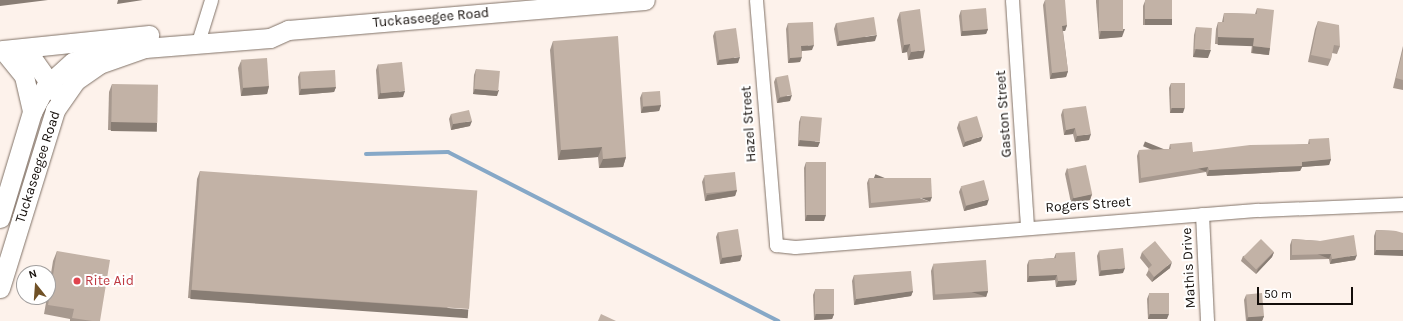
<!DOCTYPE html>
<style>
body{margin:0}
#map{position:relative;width:1403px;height:321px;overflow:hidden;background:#fdf2eb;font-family:Karla,sans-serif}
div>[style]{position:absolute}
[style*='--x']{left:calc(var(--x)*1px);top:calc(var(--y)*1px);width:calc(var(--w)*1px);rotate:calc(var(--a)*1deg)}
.stream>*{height:4px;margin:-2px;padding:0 2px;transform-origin:2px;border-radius:2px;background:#86a8c7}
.roads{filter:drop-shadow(0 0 1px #817267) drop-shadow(0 0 1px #817267)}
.minor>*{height:13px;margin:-6.5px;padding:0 6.5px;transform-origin:6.5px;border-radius:6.5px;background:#fff}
.secondary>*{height:19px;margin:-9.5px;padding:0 9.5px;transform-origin:9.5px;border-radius:9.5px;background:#fff}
.wall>*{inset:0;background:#a7998f}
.shaded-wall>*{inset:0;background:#887d74;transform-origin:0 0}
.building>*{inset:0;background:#c2b2a6;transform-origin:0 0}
.dots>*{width:11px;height:11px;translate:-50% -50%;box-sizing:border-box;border:2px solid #fff;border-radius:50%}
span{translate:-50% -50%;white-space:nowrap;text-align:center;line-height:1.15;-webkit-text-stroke:4px #fff;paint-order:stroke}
.street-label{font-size:14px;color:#130d09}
.health-label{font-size:14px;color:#be3a42}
.left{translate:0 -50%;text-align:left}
.north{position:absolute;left:16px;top:265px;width:40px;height:40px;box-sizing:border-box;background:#fff;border:1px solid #a19e9d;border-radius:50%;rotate:343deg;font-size:11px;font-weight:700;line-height:16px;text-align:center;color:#130d09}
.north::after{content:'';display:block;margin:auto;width:14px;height:18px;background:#705126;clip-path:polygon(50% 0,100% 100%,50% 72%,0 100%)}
.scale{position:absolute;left:1257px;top:287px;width:96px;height:18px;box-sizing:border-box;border:2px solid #130d09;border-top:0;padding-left:5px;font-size:12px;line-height:14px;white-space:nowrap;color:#130d09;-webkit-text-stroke:3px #fff;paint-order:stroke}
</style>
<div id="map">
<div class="stream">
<i style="--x:366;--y:154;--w:82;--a:-1.4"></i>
<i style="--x:448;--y:152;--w:371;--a:27.1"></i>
</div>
<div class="roads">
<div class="minor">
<i style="--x:756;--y:0;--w:246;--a:85.3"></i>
<i style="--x:776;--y:245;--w:19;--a:6"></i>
<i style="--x:795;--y:247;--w:465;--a:-4.6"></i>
<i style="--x:1259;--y:210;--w:144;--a:-2.4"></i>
<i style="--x:1012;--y:0;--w:226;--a:86.2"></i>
<i style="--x:198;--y:42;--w:44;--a:-72.8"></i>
<i style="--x:1202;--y:214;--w:107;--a:87.3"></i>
</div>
<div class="secondary">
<i style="--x:3;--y:50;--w:147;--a:-5.9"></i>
<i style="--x:3;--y:50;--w:33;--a:51"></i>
<i style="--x:24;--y:76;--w:37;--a:77"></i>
<i style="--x:18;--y:50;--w:16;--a:30"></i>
<i style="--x:32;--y:58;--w:42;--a:54.8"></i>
<i style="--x:0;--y:218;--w:111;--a:-73.2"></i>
<i style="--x:32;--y:112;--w:30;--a:-62"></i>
<i style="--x:46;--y:86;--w:36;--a:-42"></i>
<i style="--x:73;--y:62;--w:41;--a:-22.8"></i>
<i style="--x:0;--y:288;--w:186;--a:-72.8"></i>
<i style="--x:55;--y:110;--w:35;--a:-55"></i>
<i style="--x:75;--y:81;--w:29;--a:-35"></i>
<i style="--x:99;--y:64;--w:49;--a:-19.2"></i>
<i style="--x:145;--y:48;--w:125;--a:-4.6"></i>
<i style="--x:270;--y:38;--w:20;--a:-24"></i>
<i style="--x:288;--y:30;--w:358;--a:-4.8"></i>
</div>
</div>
<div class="wall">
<i style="clip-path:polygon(1045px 0,1067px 25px,1065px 31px,1063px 31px,1068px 71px,1066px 77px,1050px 79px,1043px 5px)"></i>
<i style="clip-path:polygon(1096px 0,1123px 0,1122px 37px,1099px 39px,1096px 2px)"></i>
<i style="clip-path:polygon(1145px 1px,1172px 19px,1170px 25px,1143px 25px,1143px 6px)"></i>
<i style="clip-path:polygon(1257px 8px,1270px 48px,1268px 55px,1251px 53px,1252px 45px,1215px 44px,1216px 29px,1218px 22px,1222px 22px,1224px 13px,1255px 14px)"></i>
<i style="clip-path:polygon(961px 10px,988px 29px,986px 34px,961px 36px,959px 16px)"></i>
<i style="clip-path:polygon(900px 12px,923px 58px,908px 60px,907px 52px,902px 53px,897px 20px)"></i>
<i style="clip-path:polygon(1318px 21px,1340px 46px,1337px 54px,1332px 53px,1331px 59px,1328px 66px,1308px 62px,1315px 29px)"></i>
<i style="clip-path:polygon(788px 23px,812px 50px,802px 51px,800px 62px,788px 63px,786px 29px)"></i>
<i style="clip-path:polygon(836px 23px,875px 41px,837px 46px,834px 29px)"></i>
<i style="clip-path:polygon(1196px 27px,1208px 58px,1193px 57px,1194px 35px)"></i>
<i style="clip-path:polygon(715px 31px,738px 63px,717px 65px,713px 36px)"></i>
<i style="clip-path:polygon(553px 41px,626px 157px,623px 167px,599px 168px,598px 157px,558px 160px,550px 50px)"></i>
<i style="clip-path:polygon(1403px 46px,1403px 90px,1393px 88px)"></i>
<i style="clip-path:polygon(241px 61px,269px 86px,267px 94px,241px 96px,238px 68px)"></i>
<i style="clip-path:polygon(378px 64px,403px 97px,378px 99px,376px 70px)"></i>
<i style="clip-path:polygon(476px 69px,497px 96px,473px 94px,474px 75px)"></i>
<i style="clip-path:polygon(300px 72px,336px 87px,334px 92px,299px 95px,298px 77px)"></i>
<i style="clip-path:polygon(776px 77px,790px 101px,777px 103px,774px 82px)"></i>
<i style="clip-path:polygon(1171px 83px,1183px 113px,1170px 113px,1169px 88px)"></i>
<i style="clip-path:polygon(112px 84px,157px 123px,154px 131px,108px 130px,109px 92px)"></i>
<i style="clip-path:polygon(642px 93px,661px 105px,659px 111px,641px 113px,640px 98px)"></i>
<i style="clip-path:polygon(1063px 109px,1089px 140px,1075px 142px,1073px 134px,1064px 135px,1061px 115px)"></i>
<i style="clip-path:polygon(451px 114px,470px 126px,451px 130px,449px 119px)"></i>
<i style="clip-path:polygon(801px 116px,818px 147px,798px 146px,799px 122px)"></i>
<i style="clip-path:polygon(959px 122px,981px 141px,963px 147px,957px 128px)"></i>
<i style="clip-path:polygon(1309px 139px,1331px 159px,1329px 165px,1302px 167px,1300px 171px,1207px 176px,1206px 172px,1139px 183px,1137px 156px,1139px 150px,1169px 149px,1170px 144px,1193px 152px,1308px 144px)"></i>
<i style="clip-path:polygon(806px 162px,824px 221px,805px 221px,804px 168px)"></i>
<i style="clip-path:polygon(1067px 168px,1092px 194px,1090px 200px,1071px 203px,1065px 174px)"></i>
<i style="clip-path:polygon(200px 171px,465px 317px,188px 298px,197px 179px)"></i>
<i style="clip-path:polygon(704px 177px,737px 190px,735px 196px,705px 201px,702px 182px)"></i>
<i style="clip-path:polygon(869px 178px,930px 202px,869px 208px,867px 183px)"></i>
<i style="clip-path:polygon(961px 187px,987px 205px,964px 211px,959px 192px)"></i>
<i style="clip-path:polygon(1376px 230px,1396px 231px,1374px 255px,1374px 236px)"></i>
<i style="clip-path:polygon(718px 232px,742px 255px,740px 261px,720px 264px,716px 237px)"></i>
<i style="clip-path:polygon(1292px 239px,1320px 241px,1355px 260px,1330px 264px,1329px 259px,1290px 260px,1290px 245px)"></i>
<i style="clip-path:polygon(57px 251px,100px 321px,70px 321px,70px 319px,44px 314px,47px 297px,48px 297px,48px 292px,53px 261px)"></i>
<i style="clip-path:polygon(1099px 251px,1123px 273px,1099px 276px,1097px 256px)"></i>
<i style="clip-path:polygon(1142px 252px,1170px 268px,1152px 282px,1146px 275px,1149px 269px,1140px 258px)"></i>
<i style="clip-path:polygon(1274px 252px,1272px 257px,1256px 274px,1241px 261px,1243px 256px)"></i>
<i style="clip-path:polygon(1056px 253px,1075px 285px,1056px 287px,1055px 280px,1027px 282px,1027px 265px,1029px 260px,1054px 258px)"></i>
<i style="clip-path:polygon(933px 265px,988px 291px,986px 297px,933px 300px,931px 271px)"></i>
<i style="clip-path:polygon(854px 275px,913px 291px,911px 296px,854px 305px,852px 281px)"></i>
<i style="clip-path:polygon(815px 290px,834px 314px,832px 319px,814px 320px,813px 295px)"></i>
<i style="clip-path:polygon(1149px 294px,1167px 319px,1148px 319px,1147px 299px)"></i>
<i style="clip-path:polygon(1246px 295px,1264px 316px,1262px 321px,1246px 321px,1244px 300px)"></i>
</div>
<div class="shaded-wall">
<i style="clip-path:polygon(0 0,48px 0,0 6px)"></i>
<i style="clip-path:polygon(118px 0,143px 0,117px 4px)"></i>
<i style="left:1145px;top:19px;width:27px;height:6px"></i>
<i style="clip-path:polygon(1067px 25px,1065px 31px,1060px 31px,1062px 26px)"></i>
<i style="clip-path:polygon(988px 29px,986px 34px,961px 36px,962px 31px)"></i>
<i style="clip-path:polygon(1125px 29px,1122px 37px,1099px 39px,1101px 31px)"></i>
<i style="clip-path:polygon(877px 35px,875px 41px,837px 46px,839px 41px)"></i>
<i style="left:1218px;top:37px;width:36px;height:8px;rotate:2deg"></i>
<i style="clip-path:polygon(910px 44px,907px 52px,902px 53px,904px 45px)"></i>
<i style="clip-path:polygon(814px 45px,812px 50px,799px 51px,801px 46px)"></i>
<i style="left:1253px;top:46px;width:17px;height:7px;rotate:7deg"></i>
<i style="clip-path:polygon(1196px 49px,1211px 50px,1208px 58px,1193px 57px)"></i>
<i style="clip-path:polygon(925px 50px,923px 58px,908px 60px,911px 52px)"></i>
<i style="clip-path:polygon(740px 57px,738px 63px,717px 65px,719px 60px)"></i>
<i style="clip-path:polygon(802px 57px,800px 62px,788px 63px,790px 58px)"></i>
<i style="clip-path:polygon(1068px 71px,1066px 77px,1050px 79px,1052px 73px)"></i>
<i style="clip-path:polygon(269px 86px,267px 94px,241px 96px,243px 88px)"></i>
<i style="clip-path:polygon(336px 87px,334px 92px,299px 95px,301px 89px)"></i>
<i style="clip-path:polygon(475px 89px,499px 90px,497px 96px,473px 94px)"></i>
<i style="clip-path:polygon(405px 91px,403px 97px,378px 99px,380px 93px)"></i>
<i style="clip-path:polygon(792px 95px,790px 101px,777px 103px,779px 98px)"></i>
<i style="clip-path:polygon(661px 105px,659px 111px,641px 113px,643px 107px)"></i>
<i style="clip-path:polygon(1185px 107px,1183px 113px,1170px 113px,1172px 108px)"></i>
<i style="clip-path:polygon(472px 121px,470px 126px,451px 130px,453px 124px)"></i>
<i style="left:111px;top:122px;width:46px;height:9px;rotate:1deg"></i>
<i style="clip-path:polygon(1075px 128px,1073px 134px,1064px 135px,1066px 130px)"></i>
<i style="clip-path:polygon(1091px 134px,1089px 140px,1075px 142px,1077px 136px)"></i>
<i style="clip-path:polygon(983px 136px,981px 141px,963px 147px,965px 142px)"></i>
<i style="clip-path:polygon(800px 140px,820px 142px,818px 147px,798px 146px)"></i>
<i style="clip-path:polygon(602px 147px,598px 157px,558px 160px,561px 150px)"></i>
<i style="clip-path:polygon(626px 157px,623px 167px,599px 168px,603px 159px)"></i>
<i style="clip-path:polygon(1331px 159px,1329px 165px,1302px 167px,1300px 171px,1207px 176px,1209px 170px)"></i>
<i style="left:1208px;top:167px;width:5px;height:68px;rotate:112deg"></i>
<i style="clip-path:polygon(737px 190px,735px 196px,705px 201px,707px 195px)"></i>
<i style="clip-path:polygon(1092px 194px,1090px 200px,1071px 203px,1073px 198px)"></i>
<i style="left:932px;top:197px;width:5px;height:61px;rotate:112deg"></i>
<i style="clip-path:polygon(989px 199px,987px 205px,964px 211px,966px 206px)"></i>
<i style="clip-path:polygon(807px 215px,826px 215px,824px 221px,805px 221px)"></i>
<i style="clip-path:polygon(1376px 250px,1403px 250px,1403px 256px,1374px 255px)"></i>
<i style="clip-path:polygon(1274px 252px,1272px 257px,1256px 274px,1258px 269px)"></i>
<i style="left:1331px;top:254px;width:5px;height:39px;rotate:112deg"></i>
<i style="clip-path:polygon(742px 255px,740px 261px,720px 264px,722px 258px)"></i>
<i style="clip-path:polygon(1357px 255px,1355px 260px,1330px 264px,1332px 259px)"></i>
<i style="clip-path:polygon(1172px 262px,1170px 268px,1152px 282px,1154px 277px)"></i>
<i style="clip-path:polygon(1125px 268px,1123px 273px,1099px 276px,1101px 270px)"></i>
<i style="clip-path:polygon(1057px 275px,1055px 280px,1027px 282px,1029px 276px)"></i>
<i style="clip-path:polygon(1077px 280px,1075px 285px,1056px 287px,1058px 281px)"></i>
<i style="left:191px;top:290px;width:278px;height:9px;rotate:4deg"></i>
<i style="clip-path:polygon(913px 291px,911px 296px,854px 305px,856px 299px)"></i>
<i style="left:988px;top:291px;width:6px;height:53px;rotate:108deg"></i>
<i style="clip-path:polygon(816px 314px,834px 314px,832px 319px,814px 320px)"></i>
<i style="clip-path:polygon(1150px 314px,1169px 314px,1167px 319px,1148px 319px)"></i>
<i style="clip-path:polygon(1264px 316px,1262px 321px,1247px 321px,1248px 317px)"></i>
</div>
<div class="building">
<i style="clip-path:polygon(1045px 0,1065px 0,1067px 25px,1062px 26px,1068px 71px,1052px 73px)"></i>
<i style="left:1099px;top:0;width:24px;height:31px"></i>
<i style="left:1172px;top:0;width:19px;height:27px;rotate:90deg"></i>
<i style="left:986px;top:8px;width:21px;height:25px;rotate:85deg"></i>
<i style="clip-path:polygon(1257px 8px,1274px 10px,1270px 48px,1253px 46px,1254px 38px,1218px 37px,1218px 22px,1224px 22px,1224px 13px,1257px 14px)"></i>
<i style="clip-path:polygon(920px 9px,925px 50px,911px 52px,910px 44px,904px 45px,900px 12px)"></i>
<i style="left:874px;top:17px;width:18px;height:38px;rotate:81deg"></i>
<i style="clip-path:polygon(1318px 21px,1339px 25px,1340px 46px,1334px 45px,1331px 59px,1311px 55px)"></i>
<i style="clip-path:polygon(813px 22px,814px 45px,801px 46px,802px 57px,790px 58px,788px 23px)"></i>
<i style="left:1196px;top:27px;width:16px;height:22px;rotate:4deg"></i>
<i style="left:736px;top:28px;width:29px;height:21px;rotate:82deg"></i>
<i style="clip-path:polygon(618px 36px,626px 157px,603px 159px,602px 147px,561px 150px,553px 41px)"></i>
<i style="clip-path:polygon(1403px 50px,1403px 80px,1396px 78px)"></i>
<i style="left:267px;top:58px;width:28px;height:26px;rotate:86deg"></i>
<i style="left:402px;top:62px;width:29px;height:24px;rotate:84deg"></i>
<i style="left:476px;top:69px;width:24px;height:20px;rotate:5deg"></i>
<i style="left:335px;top:70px;width:17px;height:35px;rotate:87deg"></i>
<i style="left:788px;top:75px;width:20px;height:12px;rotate:79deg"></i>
<i style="left:1171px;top:83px;width:14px;height:25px"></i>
<i style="left:112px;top:84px;width:46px;height:38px;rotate:1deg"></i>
<i style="left:660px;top:91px;width:14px;height:18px;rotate:86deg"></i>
<i style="clip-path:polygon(1086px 106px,1091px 134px,1077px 136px,1075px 128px,1066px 130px,1063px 109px)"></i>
<i style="clip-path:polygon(469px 110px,472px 121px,453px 124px,451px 114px)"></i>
<i style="left:801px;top:116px;width:21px;height:24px;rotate:5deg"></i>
<i style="left:977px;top:116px;width:21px;height:19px;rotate:73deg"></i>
<i style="clip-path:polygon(1329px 138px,1331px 159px,1302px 162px,1302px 166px,1209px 170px,1208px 167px,1141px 178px,1139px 150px,1171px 149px,1170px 144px,1192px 142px,1193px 152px,1250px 145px,1310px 144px,1309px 139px)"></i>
<i style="left:806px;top:162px;width:20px;height:53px"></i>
<i style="left:1086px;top:165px;width:30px;height:19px;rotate:78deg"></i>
<i style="left:200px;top:171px;width:278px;height:119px;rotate:4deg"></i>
<i style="left:735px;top:172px;width:18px;height:31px;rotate:84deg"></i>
<i style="clip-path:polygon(869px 178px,931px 178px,932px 197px,871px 203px)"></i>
<i style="left:984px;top:180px;width:20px;height:24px;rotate:75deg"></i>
<i style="left:738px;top:229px;width:26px;height:20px;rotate:81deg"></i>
<i style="clip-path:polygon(1376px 230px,1396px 231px,1403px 233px,1403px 250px,1376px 250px)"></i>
<i style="clip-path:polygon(1354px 235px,1357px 255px,1332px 259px,1331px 254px,1292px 255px,1292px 239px,1320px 241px)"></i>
<i style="left:1261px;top:239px;width:18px;height:25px;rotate:45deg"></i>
<i style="clip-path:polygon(1155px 241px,1172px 262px,1154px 277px,1148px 269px,1152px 265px,1142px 252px)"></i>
<i style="left:1123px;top:248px;width:20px;height:24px;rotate:84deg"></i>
<i style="clip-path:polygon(57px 251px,110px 260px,100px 321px,92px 321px,72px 318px,74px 309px,48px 305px)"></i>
<i style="clip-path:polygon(1075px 252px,1077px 280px,1058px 281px,1057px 275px,1029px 276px,1029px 260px,1056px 258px,1056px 253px)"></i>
<i style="left:986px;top:260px;width:31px;height:53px;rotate:86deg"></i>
<i style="clip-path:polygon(911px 271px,913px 291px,856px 299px,854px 275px)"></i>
<i style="left:834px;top:289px;width:25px;height:19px;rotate:90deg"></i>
<i style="left:1169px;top:293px;width:21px;height:20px;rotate:90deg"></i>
<i style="left:1262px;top:293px;width:23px;height:16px;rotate:85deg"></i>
<i style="clip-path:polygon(601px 314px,616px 321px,598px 321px)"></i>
</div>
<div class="dots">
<i style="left:77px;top:281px;background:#e0444e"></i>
</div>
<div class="street-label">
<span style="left:431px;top:18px;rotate:-5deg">Tuckaseegee Road</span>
<span style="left:1004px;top:114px;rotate:-94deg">Gaston Street</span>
<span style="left:749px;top:124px;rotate:-94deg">Hazel Street</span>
<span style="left:38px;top:167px;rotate:-72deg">Tuckaseegee Road</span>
<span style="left:1088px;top:205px;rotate:-4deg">Rogers Street</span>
<span style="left:1189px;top:268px;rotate:-93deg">Mathis Drive</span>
</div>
<div class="health-label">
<span class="left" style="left:85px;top:281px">Rite Aid</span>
</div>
<div class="north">N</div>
<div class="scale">50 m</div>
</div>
